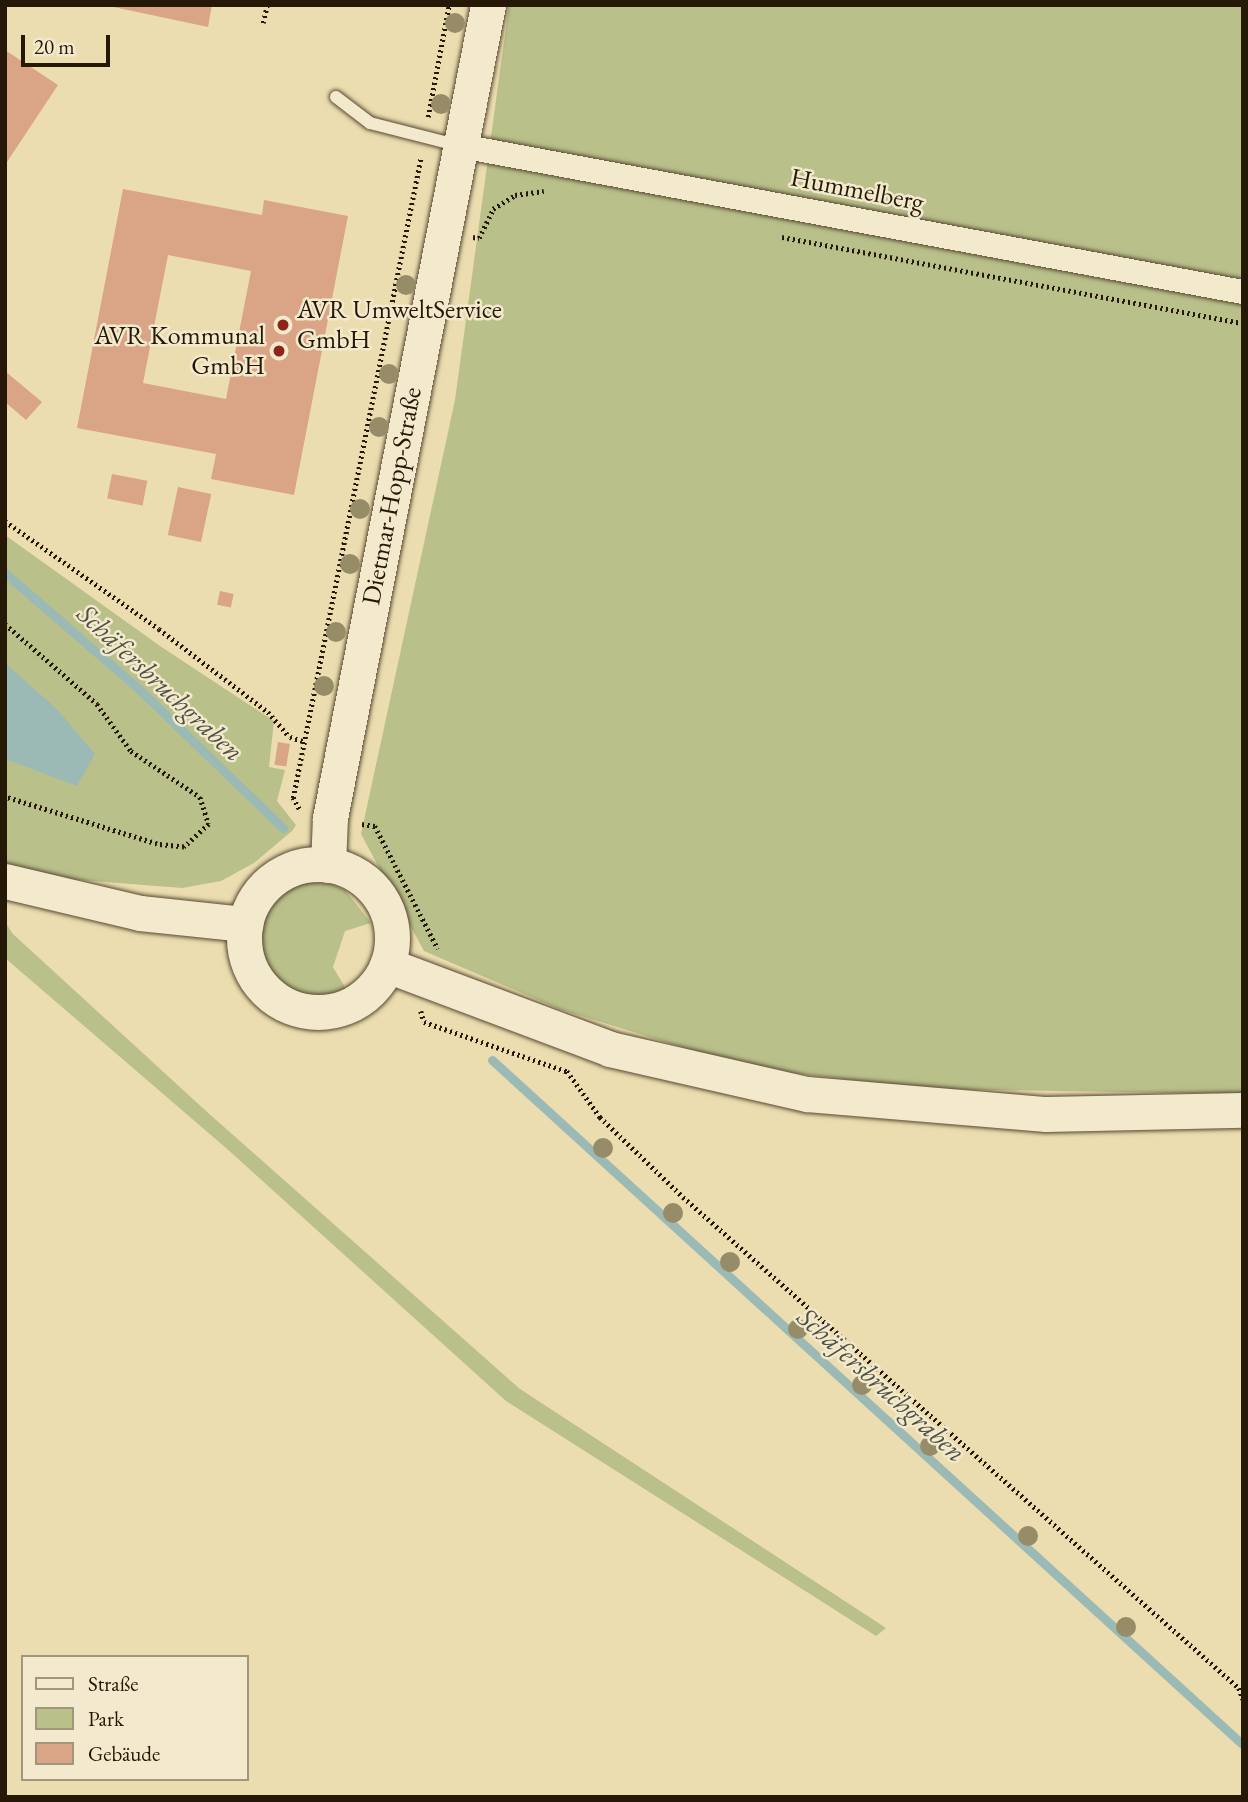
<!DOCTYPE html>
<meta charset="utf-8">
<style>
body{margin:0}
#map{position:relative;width:1248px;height:1802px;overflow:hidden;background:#ecddb0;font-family:"EB Garamond",serif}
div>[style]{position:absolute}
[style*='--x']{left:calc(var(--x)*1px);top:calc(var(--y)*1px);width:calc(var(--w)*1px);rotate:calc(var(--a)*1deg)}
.green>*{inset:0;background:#b9c08a}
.water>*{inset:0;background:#9cbab5}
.stream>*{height:9px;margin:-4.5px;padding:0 4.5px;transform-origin:4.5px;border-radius:4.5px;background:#9cbab5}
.building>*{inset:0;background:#daa586;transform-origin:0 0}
.path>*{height:4.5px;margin-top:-2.25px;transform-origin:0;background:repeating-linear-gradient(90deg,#261807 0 2px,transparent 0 5.5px)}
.roads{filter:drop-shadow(0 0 2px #584931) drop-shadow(0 0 2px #584931)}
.lane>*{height:12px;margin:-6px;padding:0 6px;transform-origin:6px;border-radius:6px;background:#f3e9cc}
.street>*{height:24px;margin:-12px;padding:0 12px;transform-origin:12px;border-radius:12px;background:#f3e9cc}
.secondary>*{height:35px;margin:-17.5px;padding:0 17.5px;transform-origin:17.5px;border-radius:17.5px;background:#f3e9cc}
.secondary>.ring{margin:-17.5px;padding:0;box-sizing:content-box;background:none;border:35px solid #f3e9cc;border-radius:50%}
.trees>*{width:20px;height:20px;margin:-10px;border-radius:50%;background:#978c68}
.dots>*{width:19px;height:19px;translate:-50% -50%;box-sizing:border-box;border:4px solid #f3e9cc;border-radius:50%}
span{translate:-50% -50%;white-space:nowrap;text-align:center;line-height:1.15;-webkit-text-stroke:5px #f3e9cc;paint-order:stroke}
.street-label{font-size:26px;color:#261807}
.poi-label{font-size:26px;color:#261807}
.left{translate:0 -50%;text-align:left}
.right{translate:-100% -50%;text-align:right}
.water-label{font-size:28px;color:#4f5144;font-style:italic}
.frame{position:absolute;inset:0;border:7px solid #261807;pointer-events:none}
.legend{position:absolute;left:21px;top:1655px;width:228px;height:126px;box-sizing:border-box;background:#f3e9cc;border:2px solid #a1957d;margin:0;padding:9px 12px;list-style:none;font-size:21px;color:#261807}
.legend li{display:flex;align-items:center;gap:14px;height:35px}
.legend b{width:35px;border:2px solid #a1957d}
.scale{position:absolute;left:21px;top:35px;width:89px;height:32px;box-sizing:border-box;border:4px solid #261807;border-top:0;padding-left:9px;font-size:21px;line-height:24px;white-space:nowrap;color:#261807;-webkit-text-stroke:5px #f3e9cc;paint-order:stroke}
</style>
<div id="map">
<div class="green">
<i style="clip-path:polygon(509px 5px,1243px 5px,1243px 1094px,931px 1089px,750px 1068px,559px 1009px,424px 951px,361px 834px,455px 400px)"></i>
<i style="clip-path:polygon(5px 535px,160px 646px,274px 721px,269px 767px,285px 770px,277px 801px,296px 825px,292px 831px,254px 863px,221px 881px,182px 888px,54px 878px,5px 864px)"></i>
<i style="clip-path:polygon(304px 882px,332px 884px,345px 890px,371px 923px,345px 931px,333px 967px,346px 989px,332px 995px,304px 996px,278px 984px,258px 947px,261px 918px,268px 906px,278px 895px)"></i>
<i style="clip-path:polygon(5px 922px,13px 934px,206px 1111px,520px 1389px,886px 1628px,876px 1636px,506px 1401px,226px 1148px,5px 958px)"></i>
</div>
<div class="water">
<i style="clip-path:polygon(5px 663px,58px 710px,95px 754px,77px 786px,5px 759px)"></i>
</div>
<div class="stream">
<i style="--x:5;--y:573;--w:179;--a:40.9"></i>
<i style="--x:140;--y:690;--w:199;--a:44"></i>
<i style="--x:492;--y:1060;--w:1014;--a:42.36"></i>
</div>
<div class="building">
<i style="clip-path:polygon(104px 5px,212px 5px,208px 27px)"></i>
<i style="clip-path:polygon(5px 50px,58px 85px,5px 165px)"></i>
<i style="clip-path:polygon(evenodd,123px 189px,262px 215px,264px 200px,348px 216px,294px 495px,211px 479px,216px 454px,77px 428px,123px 189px,168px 255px,251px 271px,226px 399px,143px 383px,168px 255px)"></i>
<i style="clip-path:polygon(5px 371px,42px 402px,26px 420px,5px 402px)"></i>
<i style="left:112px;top:474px;width:36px;height:25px;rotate:11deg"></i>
<i style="left:178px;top:487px;width:34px;height:49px;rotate:12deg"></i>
<i style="left:220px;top:591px;width:14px;height:14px;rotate:12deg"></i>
<i style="left:278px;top:742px;width:12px;height:23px;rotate:9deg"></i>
</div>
<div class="path">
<i style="--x:263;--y:23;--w:18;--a:-77"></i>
<i style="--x:428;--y:117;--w:114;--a:-79.4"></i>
<i style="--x:473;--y:237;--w:6;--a:9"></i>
<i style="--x:479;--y:238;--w:32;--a:-64"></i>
<i style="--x:493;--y:209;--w:26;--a:-32"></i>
<i style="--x:515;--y:195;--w:29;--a:-8"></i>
<i style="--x:782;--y:237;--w:469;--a:10.6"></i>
<i style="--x:5;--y:521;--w:188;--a:35"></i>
<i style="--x:159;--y:629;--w:137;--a:37.3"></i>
<i style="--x:268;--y:712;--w:33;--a:49"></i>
<i style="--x:290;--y:737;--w:16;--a:18"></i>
<i style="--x:5;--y:624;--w:122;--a:41"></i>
<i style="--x:97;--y:704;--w:58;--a:54.1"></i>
<i style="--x:131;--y:751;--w:83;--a:33.7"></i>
<i style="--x:200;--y:797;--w:28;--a:72"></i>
<i style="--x:209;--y:824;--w:34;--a:137"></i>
<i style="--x:184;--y:847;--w:27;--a:-174"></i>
<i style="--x:157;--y:844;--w:159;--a:-162.8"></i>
<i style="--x:299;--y:809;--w:13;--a:-119"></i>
<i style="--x:293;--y:798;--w:654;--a:-78.71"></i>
<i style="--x:362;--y:824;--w:13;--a:9"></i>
<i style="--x:375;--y:826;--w:138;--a:62.9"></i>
<i style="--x:421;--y:1011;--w:11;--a:75"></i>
<i style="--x:424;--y:1022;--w:152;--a:19.1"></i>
<i style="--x:567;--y:1071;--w:57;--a:54.3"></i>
<i style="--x:600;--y:1117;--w:115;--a:43.9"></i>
<i style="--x:683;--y:1197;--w:742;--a:41.45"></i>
<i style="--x:1239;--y:1688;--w:12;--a:70"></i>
</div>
<div class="roads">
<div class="lane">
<i style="--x:336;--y:97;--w:43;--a:37.4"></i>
<i style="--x:370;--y:123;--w:93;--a:14.3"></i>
</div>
<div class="street">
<i style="--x:461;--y:146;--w:796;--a:10.58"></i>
</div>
<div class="secondary">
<i class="ring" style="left:244px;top:864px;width:113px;height:113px"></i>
<i style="--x:328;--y:865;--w:47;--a:-87.6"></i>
<i style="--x:330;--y:818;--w:828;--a:-79"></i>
<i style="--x:5;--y:881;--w:139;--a:13.3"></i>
<i style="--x:140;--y:913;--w:106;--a:6"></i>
<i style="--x:387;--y:965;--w:238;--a:20.6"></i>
<i style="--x:610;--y:1049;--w:202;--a:12.9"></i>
<i style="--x:807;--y:1094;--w:240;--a:4.8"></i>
<i style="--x:1046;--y:1114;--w:197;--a:-1.2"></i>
</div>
</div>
<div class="trees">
<i style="left:455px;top:23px"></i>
<i style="left:441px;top:104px"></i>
<i style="left:406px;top:285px"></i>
<i style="left:389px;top:374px"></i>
<i style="left:379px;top:427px"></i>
<i style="left:360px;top:509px"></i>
<i style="left:350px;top:564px"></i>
<i style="left:336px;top:632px"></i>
<i style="left:324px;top:686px"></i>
<i style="left:603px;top:1148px"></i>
<i style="left:673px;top:1213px"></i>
<i style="left:730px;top:1262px"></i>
<i style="left:798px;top:1329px"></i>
<i style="left:862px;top:1385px"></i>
<i style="left:930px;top:1446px"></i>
<i style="left:1028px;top:1536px"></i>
<i style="left:1126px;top:1627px"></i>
</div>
<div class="dots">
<i style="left:283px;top:325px;background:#8f2418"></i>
<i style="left:279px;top:351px;background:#8f2418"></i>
</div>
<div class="street-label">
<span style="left:857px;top:190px;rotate:11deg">Hummelberg</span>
<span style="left:392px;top:496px;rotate:-79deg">Dietmar-Hopp-Straße</span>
</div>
<div class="poi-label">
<span class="left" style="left:297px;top:325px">AVR UmweltService<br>GmbH</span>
<span class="right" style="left:265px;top:351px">AVR Kommunal<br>GmbH</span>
</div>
<div class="water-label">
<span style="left:161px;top:682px;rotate:43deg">Schäfersbruchgraben</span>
<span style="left:882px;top:1384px;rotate:42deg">Schäfersbruchgraben</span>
</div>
<div class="frame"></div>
<ul class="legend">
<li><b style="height:9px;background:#f3e9cc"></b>Straße</li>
<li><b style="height:19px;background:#b9c08a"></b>Park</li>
<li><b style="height:19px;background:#daa586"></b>Gebäude</li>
</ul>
<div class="scale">20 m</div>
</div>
